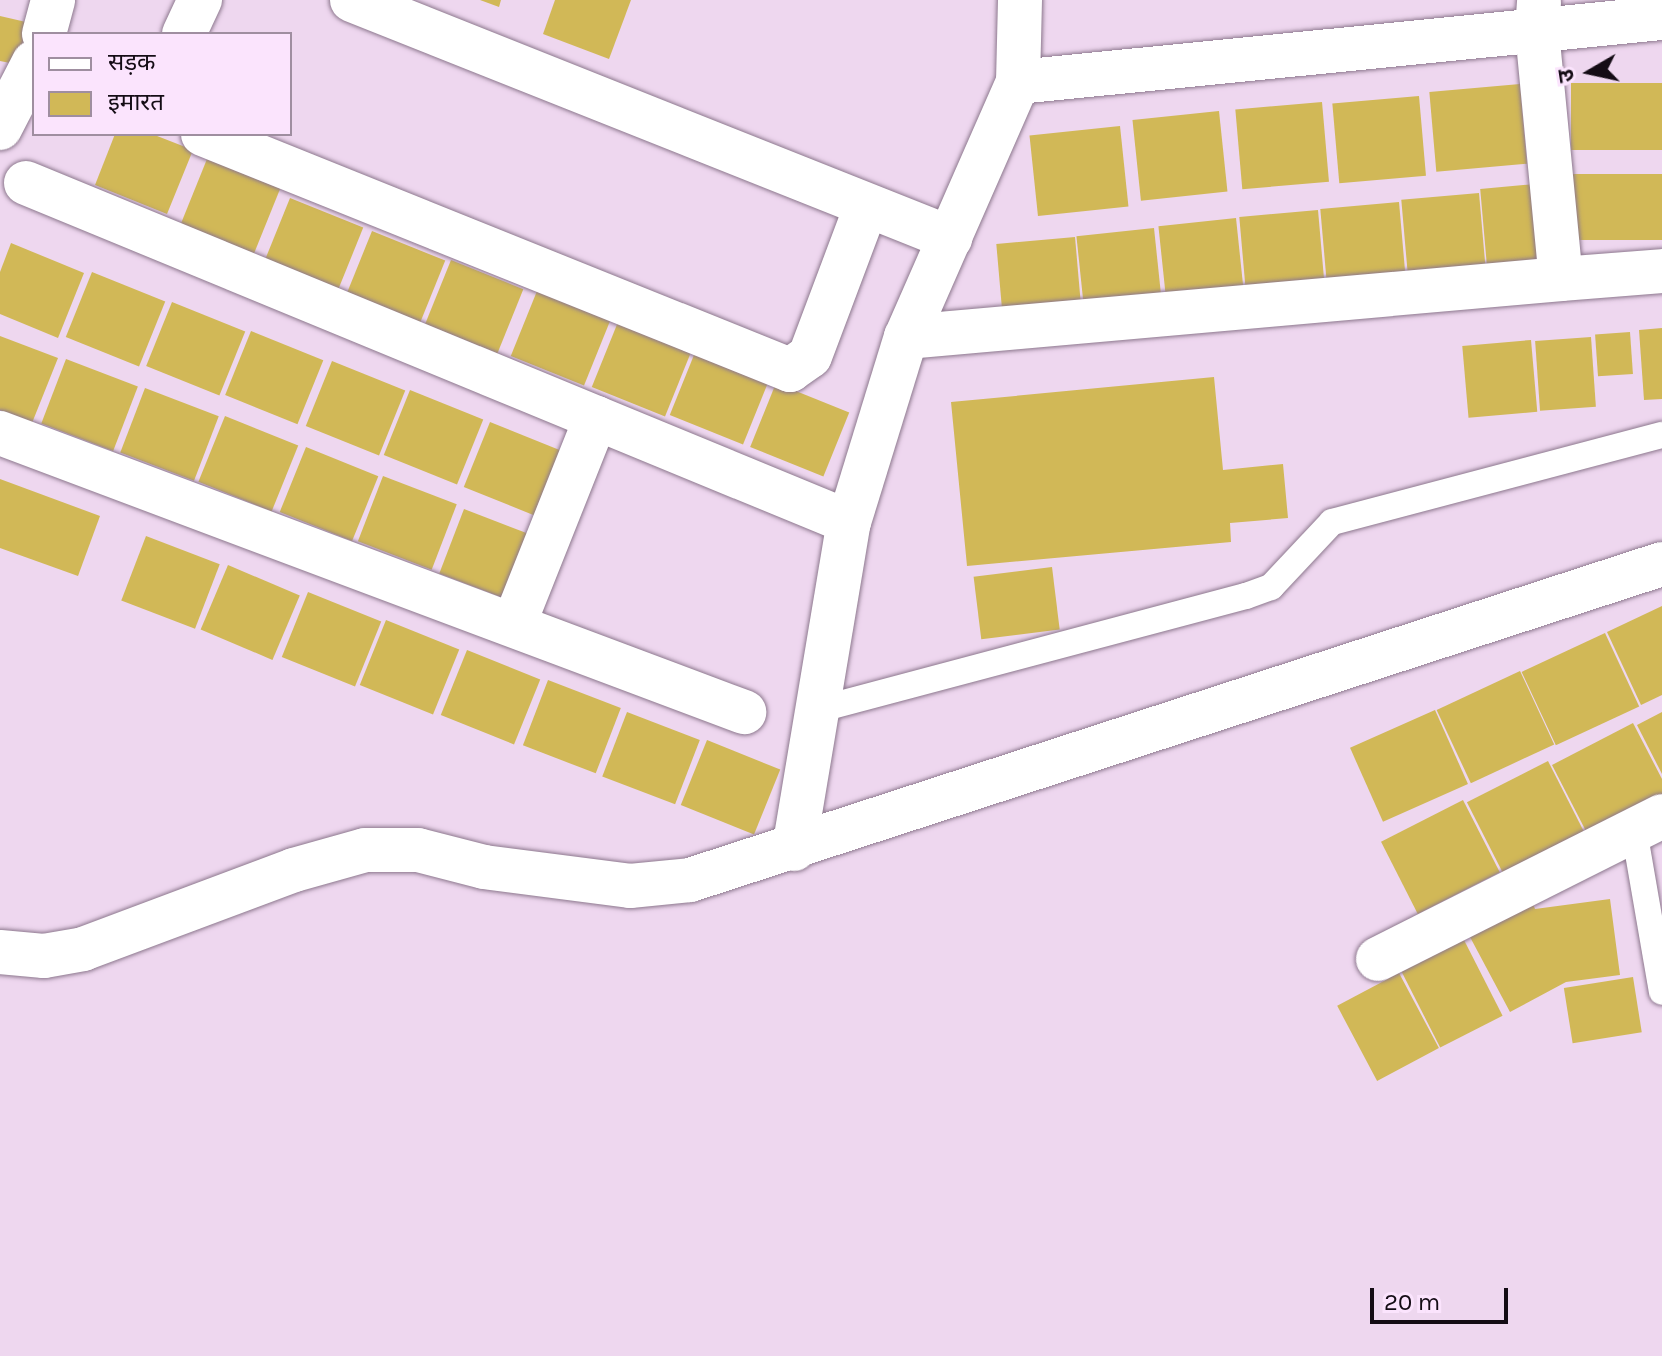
<!DOCTYPE html>
<meta charset="utf-8">
<style>
body{margin:0}
#map{position:relative;width:1662px;height:1356px;overflow:hidden;background:#eed7ef;font-family:Karla,"Noto Sans Devanagari",sans-serif}
div>[style]{position:absolute}
[style*='--x']{left:calc(var(--x)*1px);top:calc(var(--y)*1px);width:calc(var(--w)*1px);rotate:calc(var(--a)*1deg)}
.building>*{inset:0;background:#d1b857;transform-origin:0 0}
.roads{filter:drop-shadow(0 0 2px #8d788e) drop-shadow(0 0 2px #8d788e)}
.lane>*{height:26px;margin:-13px;padding:0 13px;transform-origin:13px;border-radius:13px;background:#fff}
.street>*{height:44px;margin:-22px;padding:0 22px;transform-origin:22px;border-radius:22px;background:#fff}
span{translate:-50% -50%;white-space:nowrap;text-align:center;line-height:1.15;-webkit-text-stroke:7px #fbe4fd;paint-order:stroke}
.legend{position:absolute;left:32px;top:32px;width:260px;height:104px;box-sizing:border-box;background:#fbe4fd;border:2px solid #9f8ea0;margin:0;padding:10px 14px;list-style:none;font-size:24px;color:#140c15}
.legend li{display:flex;align-items:center;gap:16px;height:40px}
.legend b{width:40px;border:2px solid #9f8ea0}
.north{position:absolute;left:1550px;top:32px;width:80px;height:80px;-webkit-text-stroke:6px #fbe4fd;paint-order:stroke;rotate:261deg;font-size:22px;font-weight:700;line-height:32px;text-align:center;color:#140c15}
.north::after{content:'';display:block;margin:auto;width:28px;height:36px;background:#140c15;clip-path:polygon(50% 0,100% 100%,50% 72%,0 100%)}
.scale{position:absolute;left:1370px;top:1288px;width:138px;height:36px;box-sizing:border-box;border:4px solid #140c15;border-top:0;padding-left:10px;font-size:24px;line-height:28px;white-space:nowrap;color:#140c15;-webkit-text-stroke:6px #fbe4fd;paint-order:stroke}
</style>
<div id="map">
<div class="building">
<i style="clip-path:polygon(480px 0,501px 0,499px 7px)"></i>
<i style="clip-path:polygon(555px 0,631px 0,609px 59px,543px 34px)"></i>
<i style="clip-path:polygon(0 16px,39px 25px,30px 67px,0 61px)"></i>
<i style="left:1662px;top:83px;width:67px;height:91px;rotate:90deg"></i>
<i style="left:1520px;top:84px;width:80px;height:91px;rotate:85deg"></i>
<i style="left:1419px;top:96px;width:80px;height:87px;rotate:85deg"></i>
<i style="left:1322px;top:102px;width:80px;height:87px;rotate:85deg"></i>
<i style="left:1219px;top:111px;width:81px;height:87px;rotate:84deg"></i>
<i style="left:1120px;top:126px;width:81px;height:91px;rotate:84deg"></i>
<i style="clip-path:polygon(115px 134px,152px 134px,193px 150px,167px 214px,95px 185px)"></i>
<i style="left:207px;top:159px;width:79px;height:70px;rotate:22deg"></i>
<i style="left:1662px;top:174px;width:66px;height:94px;rotate:90deg"></i>
<i style="left:1536px;top:184px;width:79px;height:56px;rotate:85deg"></i>
<i style="left:1479px;top:193px;width:77px;height:78px;rotate:85deg"></i>
<i style="left:290px;top:198px;width:79px;height:69px;rotate:22deg"></i>
<i style="left:1399px;top:202px;width:77px;height:79px;rotate:85deg"></i>
<i style="left:1318px;top:210px;width:76px;height:79px;rotate:85deg"></i>
<i style="left:1236px;top:218px;width:78px;height:78px;rotate:84deg"></i>
<i style="left:1154px;top:228px;width:76px;height:78px;rotate:84deg"></i>
<i style="left:372px;top:231px;width:79px;height:69px;rotate:22deg"></i>
<i style="left:1075px;top:237px;width:76px;height:79px;rotate:85deg"></i>
<i style="clip-path:polygon(11px 243px,84px 273px,58px 338px,0 314px,0 272px)"></i>
<i style="left:451px;top:260px;width:78px;height:69px;rotate:22deg"></i>
<i style="left:92px;top:272px;width:79px;height:70px;rotate:22deg"></i>
<i style="left:537px;top:291px;width:79px;height:70px;rotate:22deg"></i>
<i style="left:172px;top:302px;width:79px;height:69px;rotate:22deg"></i>
<i style="left:618px;top:322px;width:79px;height:70px;rotate:22deg"></i>
<i style="clip-path:polygon(1662px 328px,1662px 399px,1644px 400px,1639px 330px)"></i>
<i style="left:251px;top:331px;width:78px;height:69px;rotate:22deg"></i>
<i style="left:1630px;top:332px;width:42px;height:35px;rotate:86deg"></i>
<i style="clip-path:polygon(0 336px,58px 358px,32px 423px,0 410px)"></i>
<i style="left:1591px;top:337px;width:70px;height:56px;rotate:86deg"></i>
<i style="left:1531px;top:340px;width:72px;height:69px;rotate:85deg"></i>
<i style="left:696px;top:350px;width:79px;height:70px;rotate:22deg"></i>
<i style="left:66px;top:359px;width:77px;height:69px;rotate:21deg"></i>
<i style="left:332px;top:361px;width:79px;height:70px;rotate:22deg"></i>
<i style="clip-path:polygon(1214px 377px,1223px 470px,1283px 464px,1288px 518px,1230px 523px,1231px 542px,967px 566px,951px 402px)"></i>
<i style="left:776px;top:383px;width:79px;height:69px;rotate:22deg"></i>
<i style="left:145px;top:388px;width:79px;height:69px;rotate:21deg"></i>
<i style="left:410px;top:390px;width:79px;height:70px;rotate:22deg"></i>
<i style="left:225px;top:416px;width:79px;height:71px;rotate:22deg"></i>
<i style="left:490px;top:422px;width:79px;height:70px;rotate:22deg"></i>
<i style="left:306px;top:447px;width:78px;height:70px;rotate:22deg"></i>
<i style="left:383px;top:476px;width:79px;height:70px;rotate:21deg"></i>
<i style="clip-path:polygon(0 479px,100px 516px,78px 576px,0 548px)"></i>
<i style="left:464px;top:509px;width:78px;height:69px;rotate:21deg"></i>
<i style="left:146px;top:536px;width:79px;height:69px;rotate:21deg"></i>
<i style="left:228px;top:565px;width:78px;height:70px;rotate:23deg"></i>
<i style="left:1052px;top:567px;width:63px;height:79px;rotate:83deg"></i>
<i style="left:308px;top:592px;width:79px;height:70px;rotate:22deg"></i>
<i style="clip-path:polygon(1662px 606px,1662px 695px,1641px 705px,1607px 632px)"></i>
<i style="left:386px;top:620px;width:79px;height:70px;rotate:22deg"></i>
<i style="left:1605px;top:633px;width:81px;height:92px;rotate:65deg"></i>
<i style="left:467px;top:650px;width:79px;height:70px;rotate:22deg"></i>
<i style="left:1520px;top:671px;width:81px;height:92px;rotate:65deg"></i>
<i style="left:548px;top:680px;width:78px;height:70px;rotate:21deg"></i>
<i style="left:1435px;top:710px;width:81px;height:93px;rotate:66deg"></i>
<i style="left:627px;top:712px;width:78px;height:69px;rotate:21deg"></i>
<i style="clip-path:polygon(1662px 712px,1662px 774px,1637px 725px)"></i>
<i style="clip-path:polygon(1633px 723px,1662px 779px,1662px 800px,1589px 837px,1552px 765px)"></i>
<i style="left:707px;top:740px;width:79px;height:70px;rotate:22deg"></i>
<i style="left:1548px;top:761px;width:81px;height:91px;rotate:63deg"></i>
<i style="left:1463px;top:800px;width:81px;height:92px;rotate:63deg"></i>
<i style="clip-path:polygon(1610px 899px,1620px 975px,1566px 982px,1510px 1012px,1470px 937px,1533px 904px,1535px 909px)"></i>
<i style="left:1464px;top:940px;width:85px;height:70px;rotate:63deg"></i>
<i style="left:1399px;top:973px;width:85px;height:70px;rotate:62deg"></i>
<i style="left:1633px;top:977px;width:56px;height:70px;rotate:81deg"></i>
</div>
<div class="roads">
<div class="lane">
<i style="--x:817;--y:710;--w:444;--a:-14.9"></i>
<i style="--x:1246;--y:596;--w:27;--a:-20"></i>
<i style="--x:1271;--y:587;--w:89;--a:-46.8"></i>
<i style="--x:1332;--y:522;--w:341;--a:-14.8"></i>
<i style="--x:1634;--y:830;--w:164;--a:80.2"></i>
</div>
<div class="street">
<i style="--x:352;--y:0;--w:644;--a:21.7"></i>
<i style="--x:1539;--y:2;--w:29;--a:94"></i>
<i style="--x:1537;--y:31;--w:249;--a:84.5"></i>
<i style="--x:1561;--y:279;--w:101;--a:-4.5"></i>
<i style="--x:44;--y:34;--w:35;--a:-75"></i>
<i style="--x:184;--y:34;--w:38;--a:-65"></i>
<i style="--x:1018;--y:82;--w:647;--a:-5.68"></i>
<i style="--x:0;--y:128;--w:74;--a:-62.7"></i>
<i style="--x:203;--y:134;--w:633;--a:21.9"></i>
<i style="--x:790;--y:370;--w:24;--a:-35"></i>
<i style="--x:810;--y:356;--w:159;--a:-69.4"></i>
<i style="--x:26;--y:183;--w:890;--a:22.39"></i>
<i style="--x:906;--y:337;--w:658;--a:-5.06"></i>
<i style="--x:0;--y:433;--w:795;--a:20.56"></i>
<i style="--x:514;--y:624;--w:222;--a:-68.3"></i>
<i style="--x:794;--y:849;--w:332;--a:-80.5"></i>
<i style="--x:849;--y:522;--w:194;--a:-72.9"></i>
<i style="--x:906;--y:337;--w:279;--a:-66.3"></i>
<i style="--x:1018;--y:82;--w:82;--a:-88.6"></i>
<i style="--x:0;--y:952;--w:44;--a:5.2"></i>
<i style="--x:44;--y:956;--w:40;--a:-10"></i>
<i style="--x:83;--y:949;--w:225;--a:-20.5"></i>
<i style="--x:294;--y:870;--w:74;--a:-15.7"></i>
<i style="--x:365;--y:850;--w:53;--a:0"></i>
<i style="--x:418;--y:850;--w:68;--a:14.4"></i>
<i style="--x:484;--y:867;--w:147;--a:7.4"></i>
<i style="--x:630;--y:886;--w:60;--a:-5.7"></i>
<i style="--x:690;--y:880;--w:1022;--a:-18.01"></i>
<i style="--x:1378;--y:959;--w:318;--a:-26.7"></i>
</div>
</div>
<ul class="legend">
<li><b style="height:10px;background:#fff"></b>सड़क</li>
<li><b style="height:22px;background:#d1b857"></b>इमारत</li>
</ul>
<div class="north">उ</div>
<div class="scale">20 m</div>
</div>
